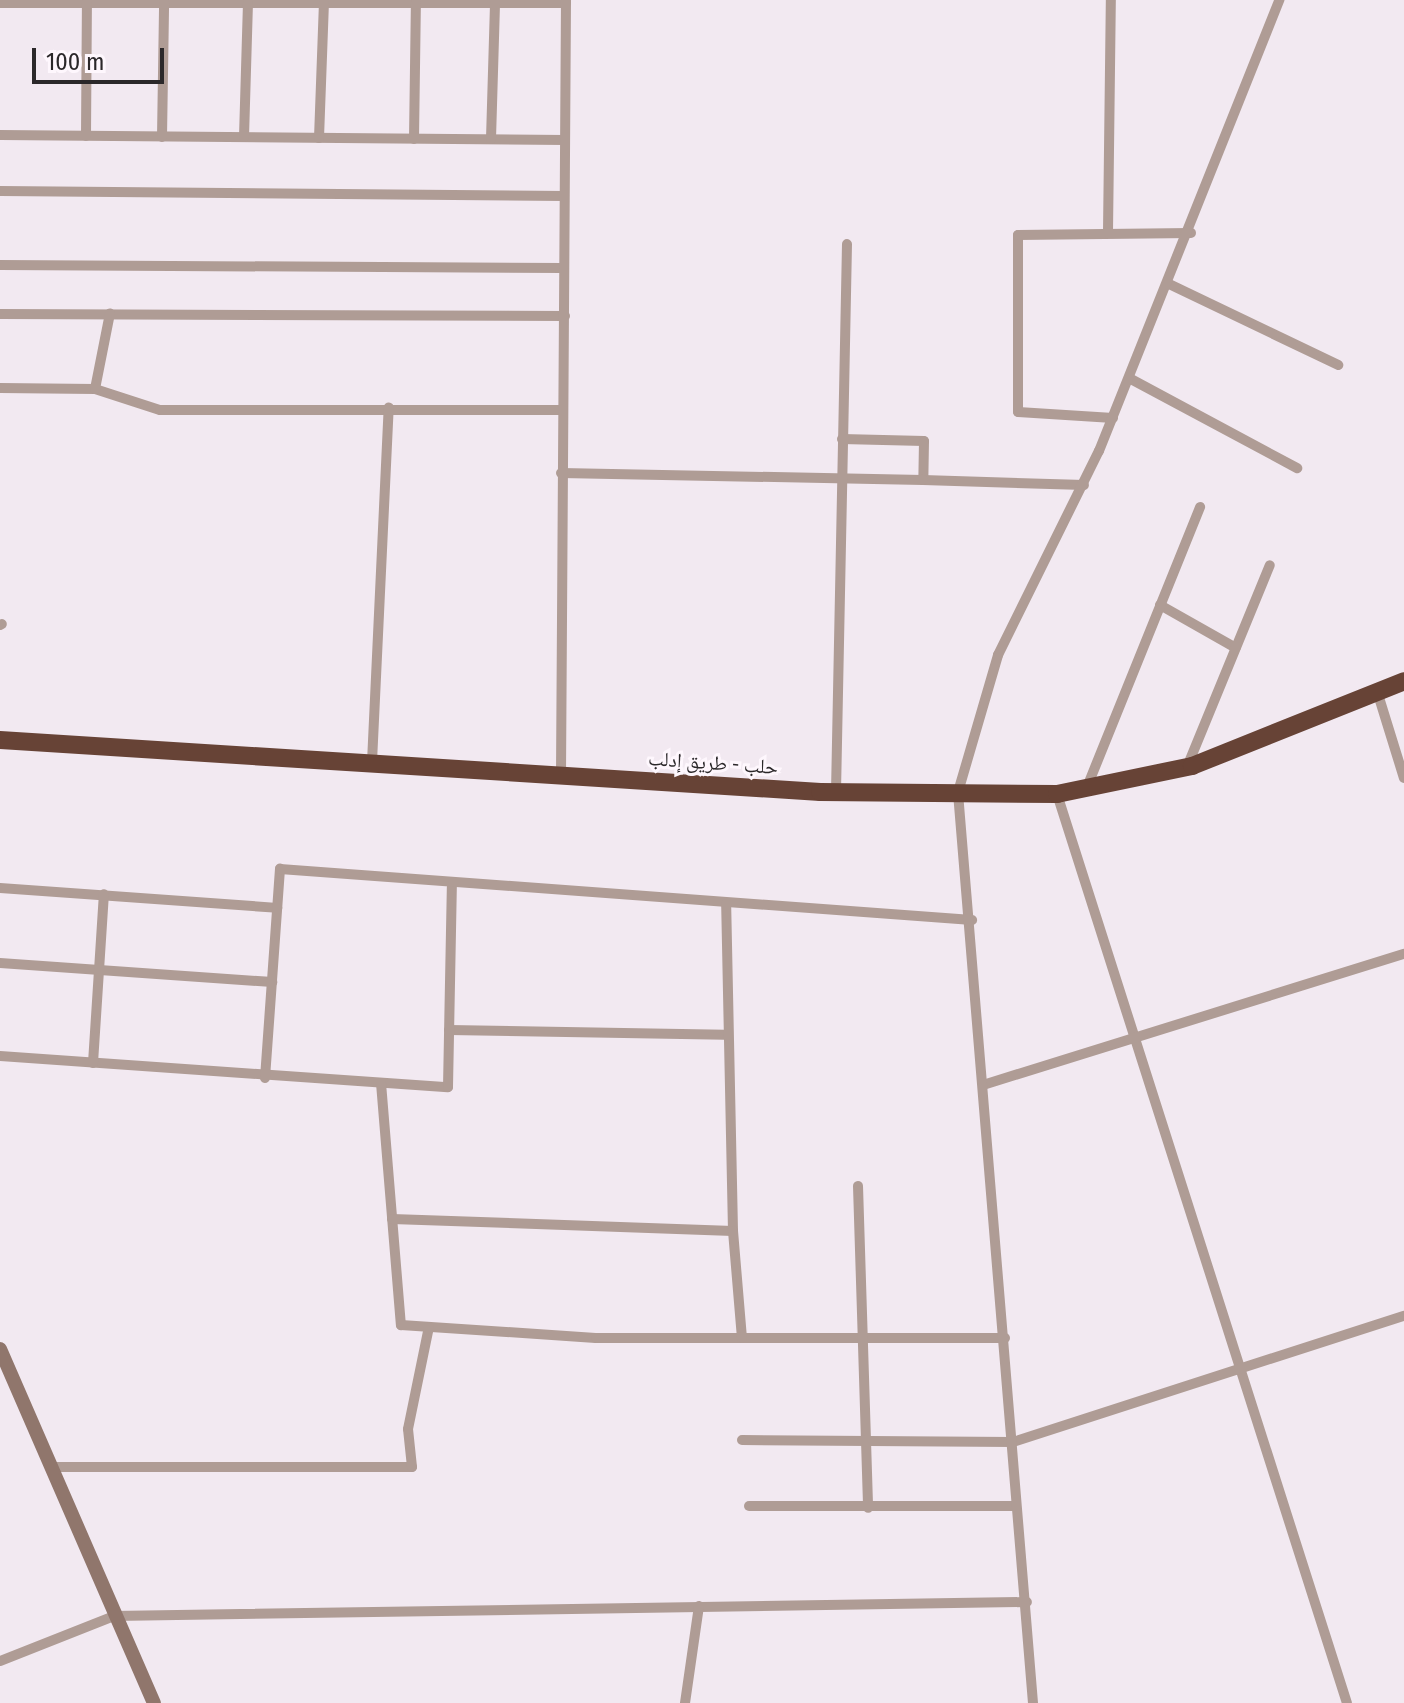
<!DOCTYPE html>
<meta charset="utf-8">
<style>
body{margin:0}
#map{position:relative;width:1404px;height:1703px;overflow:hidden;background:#f2e9f1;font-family:"Fira Sans Condensed","Noto Naskh Arabic",sans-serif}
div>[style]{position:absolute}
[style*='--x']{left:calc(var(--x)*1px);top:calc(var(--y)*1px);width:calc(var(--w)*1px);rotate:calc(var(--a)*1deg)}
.street>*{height:10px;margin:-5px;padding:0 5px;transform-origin:5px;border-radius:5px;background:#af9c95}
.secondary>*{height:14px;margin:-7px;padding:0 7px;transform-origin:7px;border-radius:7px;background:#90766c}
.highway>*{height:18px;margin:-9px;padding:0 9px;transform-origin:9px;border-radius:9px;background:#674336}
span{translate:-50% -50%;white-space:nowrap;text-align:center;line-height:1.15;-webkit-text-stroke:6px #fef7fd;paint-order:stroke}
.street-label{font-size:20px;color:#2b282a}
.scale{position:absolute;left:32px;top:48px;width:132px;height:36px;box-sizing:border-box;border:4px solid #2b282a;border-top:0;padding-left:10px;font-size:24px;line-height:28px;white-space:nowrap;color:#2b282a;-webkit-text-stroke:6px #fef7fd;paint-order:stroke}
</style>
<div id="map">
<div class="street">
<i style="--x:0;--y:3;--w:566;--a:0"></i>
<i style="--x:0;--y:135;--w:565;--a:0.51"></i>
<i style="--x:86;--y:136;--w:133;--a:-89.6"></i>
<i style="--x:162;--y:137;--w:134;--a:-89.1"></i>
<i style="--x:244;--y:137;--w:134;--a:-88.3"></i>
<i style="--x:319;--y:138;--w:135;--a:-87.9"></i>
<i style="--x:414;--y:139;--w:136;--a:-89.2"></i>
<i style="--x:491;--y:139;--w:136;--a:-88.3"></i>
<i style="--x:0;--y:191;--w:564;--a:0.51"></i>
<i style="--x:1108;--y:232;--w:232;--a:-89.3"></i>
<i style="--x:0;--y:265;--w:563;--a:0.31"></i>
<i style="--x:1167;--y:283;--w:190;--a:25.6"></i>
<i style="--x:0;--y:314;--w:565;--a:0.2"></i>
<i style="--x:1129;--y:378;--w:191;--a:28.2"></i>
<i style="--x:0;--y:388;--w:95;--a:0.6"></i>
<i style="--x:95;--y:389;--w:68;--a:17.9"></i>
<i style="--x:160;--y:410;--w:402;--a:0"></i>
<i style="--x:95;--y:389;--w:77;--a:-78.8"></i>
<i style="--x:1113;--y:418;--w:95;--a:-176.4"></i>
<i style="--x:1018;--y:412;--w:177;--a:-90"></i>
<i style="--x:1018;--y:235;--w:173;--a:-0.7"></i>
<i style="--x:842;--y:439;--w:82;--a:1.4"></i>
<i style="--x:924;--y:441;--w:39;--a:91"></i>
<i style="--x:923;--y:480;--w:161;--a:1.8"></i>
<i style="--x:561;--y:473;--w:362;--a:1.1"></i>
<i style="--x:1160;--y:605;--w:87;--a:29.5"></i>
<i style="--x:0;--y:625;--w:2;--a:-27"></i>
<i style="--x:1377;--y:691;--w:91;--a:72.8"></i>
<i style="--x:372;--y:762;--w:355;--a:-87.3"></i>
<i style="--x:1187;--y:767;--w:218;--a:-67.7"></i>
<i style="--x:561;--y:774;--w:774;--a:-89.63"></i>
<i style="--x:1087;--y:787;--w:302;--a:-68"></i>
<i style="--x:836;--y:792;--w:548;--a:-88.85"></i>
<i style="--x:1057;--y:794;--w:954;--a:72.31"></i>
<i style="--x:0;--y:888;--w:278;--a:4.1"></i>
<i style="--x:0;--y:963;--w:273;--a:4"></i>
<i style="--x:449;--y:1030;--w:276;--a:1"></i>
<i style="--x:0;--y:1056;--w:449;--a:4"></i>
<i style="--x:448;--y:1087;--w:200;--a:-88.9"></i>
<i style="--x:93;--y:1063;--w:169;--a:-86.3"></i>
<i style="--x:265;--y:1078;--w:210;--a:-85.9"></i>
<i style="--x:280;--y:869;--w:694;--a:4.22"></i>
<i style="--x:381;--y:1083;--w:243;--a:85.3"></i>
<i style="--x:401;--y:1325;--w:195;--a:3.8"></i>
<i style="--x:596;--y:1338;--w:409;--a:0"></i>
<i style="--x:983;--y:1085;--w:441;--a:-17.3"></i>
<i style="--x:858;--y:1186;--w:322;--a:88.2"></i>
<i style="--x:392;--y:1219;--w:341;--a:2"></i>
<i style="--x:733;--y:1231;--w:327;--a:-91.2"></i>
<i style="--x:733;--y:1231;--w:107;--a:85.2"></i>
<i style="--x:742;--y:1440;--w:271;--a:0.4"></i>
<i style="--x:1013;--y:1442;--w:411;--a:-17.9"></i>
<i style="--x:52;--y:1467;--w:360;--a:0"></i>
<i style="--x:412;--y:1467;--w:38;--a:-96"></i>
<i style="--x:408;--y:1429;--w:104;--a:-78.4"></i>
<i style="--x:749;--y:1506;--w:267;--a:0"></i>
<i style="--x:0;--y:1661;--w:123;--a:-21.5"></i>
<i style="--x:114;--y:1616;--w:913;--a:-0.88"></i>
<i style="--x:685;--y:1703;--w:98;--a:-81.8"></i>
<i style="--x:1033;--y:1703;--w:914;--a:-94.71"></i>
<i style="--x:958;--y:792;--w:143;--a:-73.7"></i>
<i style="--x:998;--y:655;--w:228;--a:-63.7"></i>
<i style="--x:1099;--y:451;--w:486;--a:-68.2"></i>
</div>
<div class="secondary">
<i style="--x:0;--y:1349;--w:386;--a:66.5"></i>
</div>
<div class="highway">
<i style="--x:0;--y:740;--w:822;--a:3.63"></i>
<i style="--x:820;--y:792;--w:237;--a:0.5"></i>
<i style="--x:1057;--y:794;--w:138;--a:-11.7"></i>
<i style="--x:1192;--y:766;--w:228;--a:-21.8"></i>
</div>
<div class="street-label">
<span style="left:713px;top:763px;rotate:4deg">حلب - طريق إدلب</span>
</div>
<div class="scale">100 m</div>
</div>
